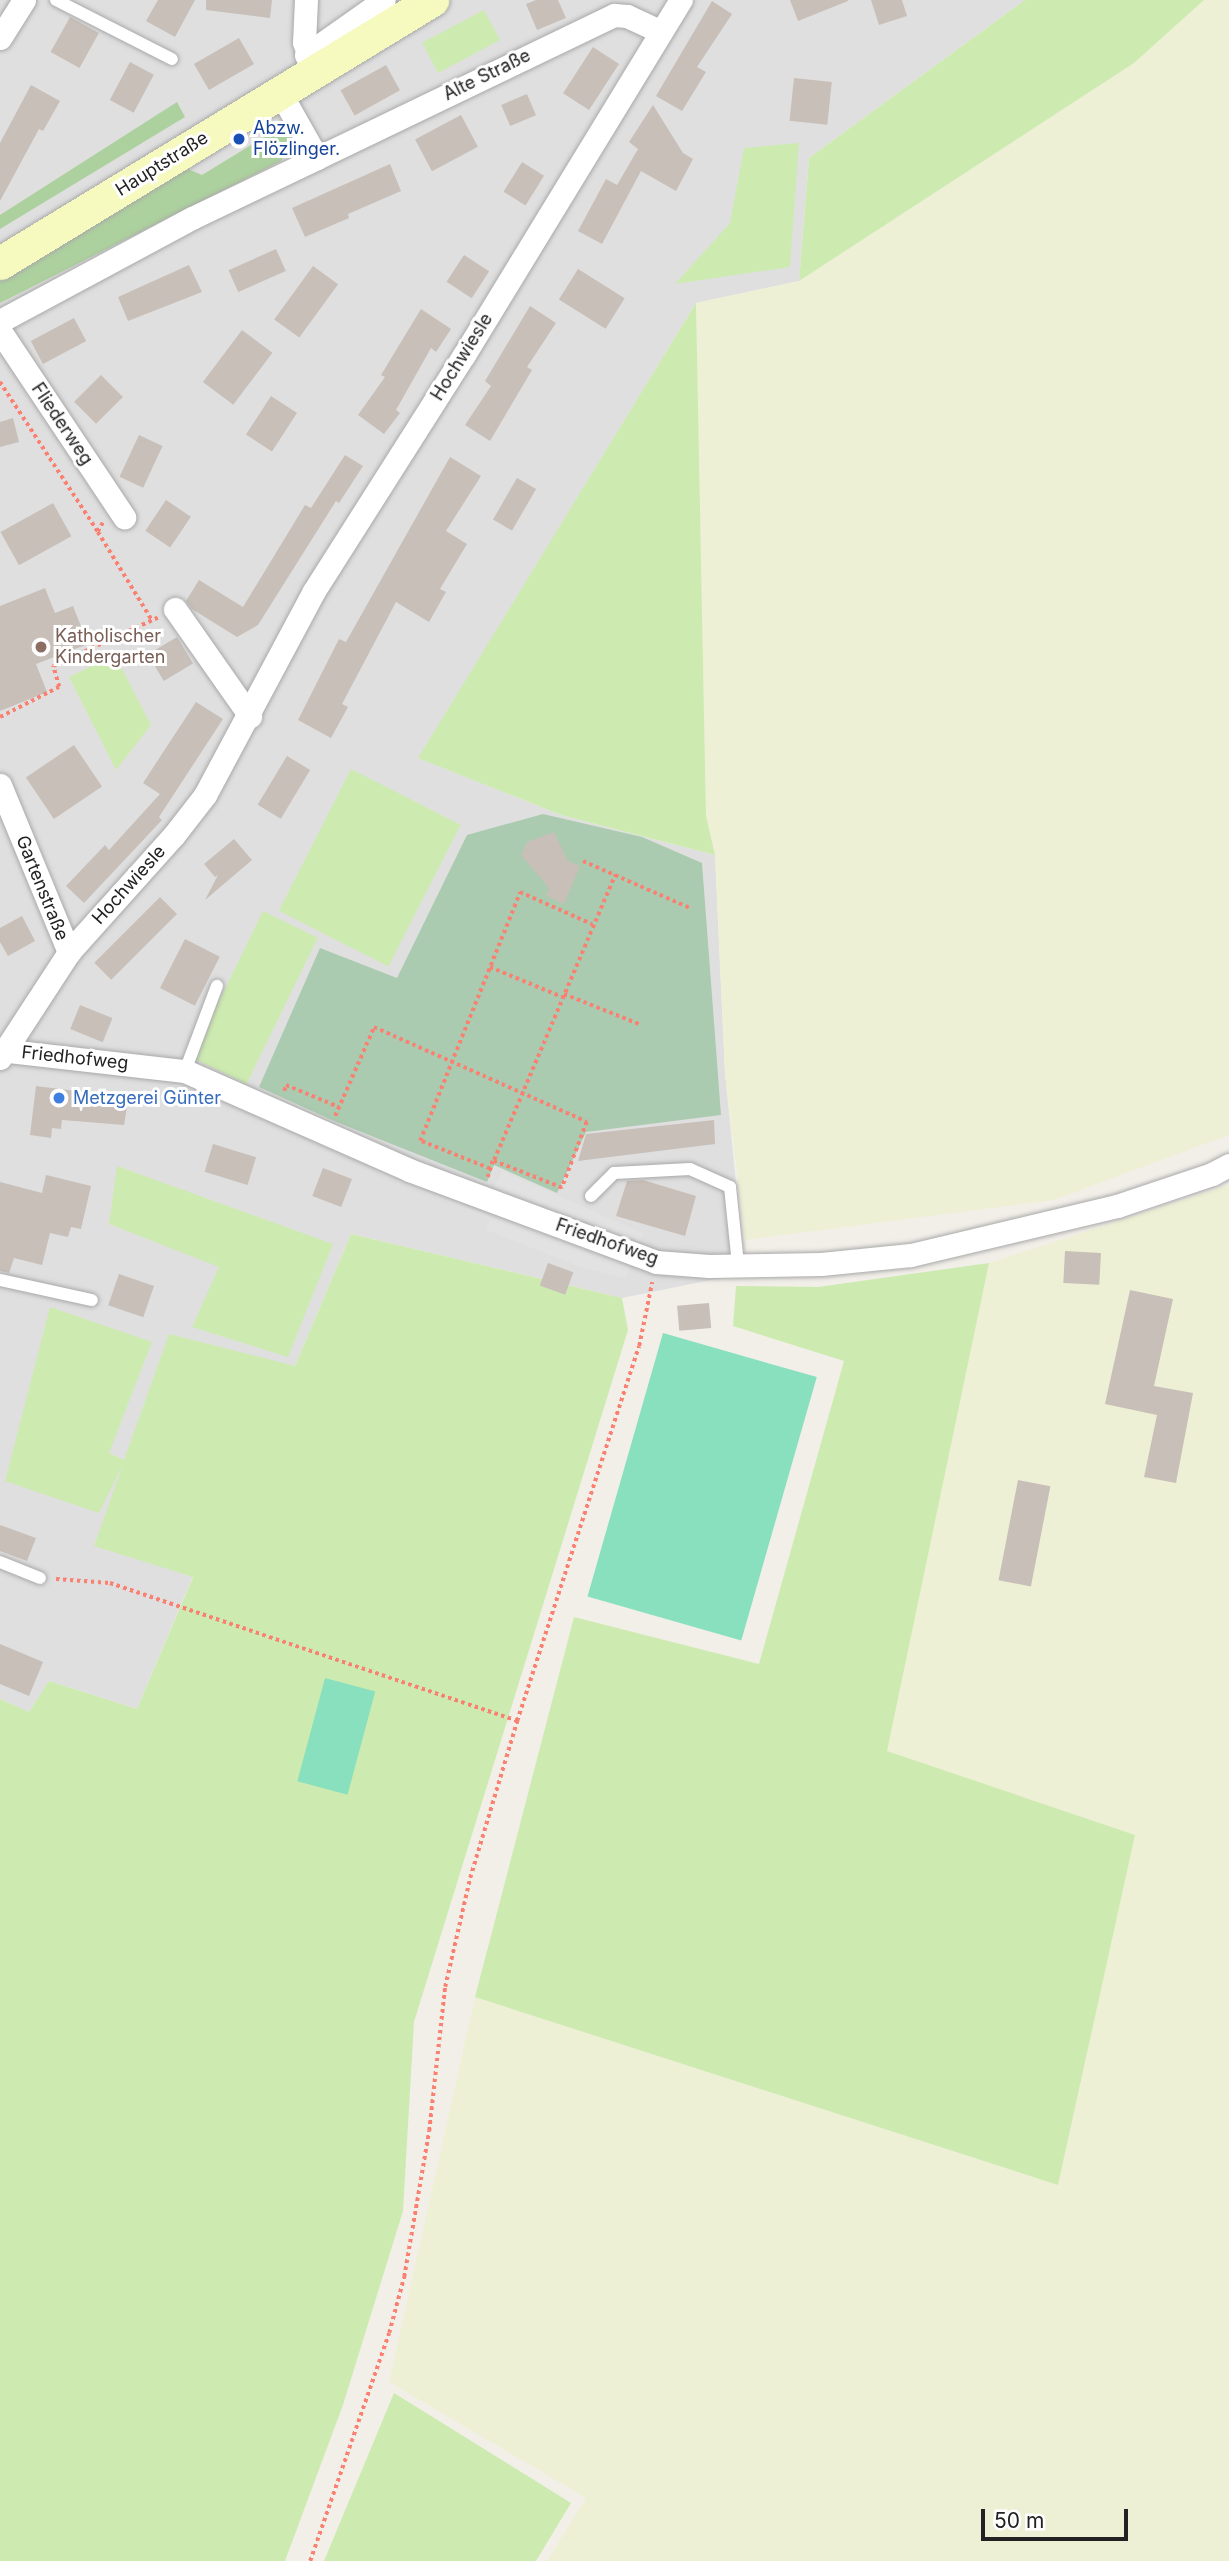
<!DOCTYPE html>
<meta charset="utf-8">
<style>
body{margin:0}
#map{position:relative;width:1229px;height:2561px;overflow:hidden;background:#f2efe9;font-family:Inter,sans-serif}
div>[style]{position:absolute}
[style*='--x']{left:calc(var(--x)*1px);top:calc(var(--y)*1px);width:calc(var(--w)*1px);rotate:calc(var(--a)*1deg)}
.residential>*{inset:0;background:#e0dfdf}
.farmland>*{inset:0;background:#eef0d5}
.grass>*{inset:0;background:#cdebb0;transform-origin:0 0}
.forest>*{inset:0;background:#add19e}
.cemetery>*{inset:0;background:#aacbaf}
.pitch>*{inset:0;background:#88e0be;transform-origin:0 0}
.parking>*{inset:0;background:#e2e2e2}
.building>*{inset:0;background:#c7bfb8;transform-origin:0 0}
.path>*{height:3.5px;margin-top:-1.75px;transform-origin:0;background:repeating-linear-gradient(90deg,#fa8072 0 3.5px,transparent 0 7px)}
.roads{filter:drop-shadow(0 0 2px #a9a9a9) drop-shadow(0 0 2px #a9a9a9)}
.lane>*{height:12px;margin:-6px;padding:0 6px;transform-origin:6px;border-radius:6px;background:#fff}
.street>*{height:23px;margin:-11.5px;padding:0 11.5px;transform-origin:11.5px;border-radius:11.5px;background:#fff}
.secondary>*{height:33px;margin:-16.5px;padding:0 16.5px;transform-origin:16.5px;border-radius:16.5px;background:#f7fabf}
.dots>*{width:19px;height:19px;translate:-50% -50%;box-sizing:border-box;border:4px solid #fff;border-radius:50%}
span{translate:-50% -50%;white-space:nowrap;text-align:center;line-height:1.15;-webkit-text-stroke:6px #fff;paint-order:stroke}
.street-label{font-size:18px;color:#222}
.transit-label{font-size:18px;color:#164399}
.left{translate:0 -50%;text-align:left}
.education-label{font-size:18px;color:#785e54}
.shop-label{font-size:18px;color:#366cbe}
.scale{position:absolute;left:981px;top:2509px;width:147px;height:32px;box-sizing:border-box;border:4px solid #222;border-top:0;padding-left:9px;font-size:21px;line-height:24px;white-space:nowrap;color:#222;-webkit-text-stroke:5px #fff;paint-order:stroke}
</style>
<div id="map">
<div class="residential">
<i style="clip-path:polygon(0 0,1025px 0,809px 158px,799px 281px,696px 303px,419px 758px,561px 815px,715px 855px,725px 1073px,745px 1273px,622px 1298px,351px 1234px,295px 1366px,95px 1546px,193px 1576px,137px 1709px,49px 1681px,29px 1713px,0 1699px)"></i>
</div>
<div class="farmland">
<i style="clip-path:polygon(1204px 0,1229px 0,1229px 1135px,1054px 1200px,745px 1240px,725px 1073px,715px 855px,706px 816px,696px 303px,799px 281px,1134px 63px)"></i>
<i style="clip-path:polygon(1229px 1185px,1229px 2561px,547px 2561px,586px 2498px,389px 2382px,475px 1997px,1058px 2185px,1135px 1835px,886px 1752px,989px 1263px)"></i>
</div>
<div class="grass">
<i style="clip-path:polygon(1025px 0,1204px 0,1134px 63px,799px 281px,809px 158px)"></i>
<i style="left:484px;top:10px;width:34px;height:70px;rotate:62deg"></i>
<i style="clip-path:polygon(799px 143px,790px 267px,675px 284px,730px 223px,744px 148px)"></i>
<i style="clip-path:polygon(696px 303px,706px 816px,715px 855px,561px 815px,418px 758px)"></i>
<i style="clip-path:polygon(115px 655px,151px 725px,116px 770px,69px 677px)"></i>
<i style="left:351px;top:769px;width:123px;height:159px;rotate:27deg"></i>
<i style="left:263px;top:911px;width:61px;height:163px;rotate:26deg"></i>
<i style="clip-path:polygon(117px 1166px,333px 1244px,288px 1357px,192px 1327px,219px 1267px,109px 1224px)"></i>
<i style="clip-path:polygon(351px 1234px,622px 1298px,628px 1330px,414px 2022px,403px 2211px,343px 2405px,285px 2561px,0 2561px,0 1699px,29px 1712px,49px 1681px,137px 1709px,193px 1577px,94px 1546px,123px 1464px,99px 1513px,5px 1481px,50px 1307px,152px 1342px,109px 1453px,124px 1460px,169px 1334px,295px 1366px)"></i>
<i style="clip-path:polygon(989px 1263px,887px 1751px,1135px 1835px,1058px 2185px,475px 1997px,574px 1617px,759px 1664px,844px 1361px,733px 1326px,736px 1286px,818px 1287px)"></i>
<i style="clip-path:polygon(394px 2393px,571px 2503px,536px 2561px,324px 2561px)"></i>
</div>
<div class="forest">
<i style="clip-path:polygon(177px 102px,185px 117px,0 229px,0 215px)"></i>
<i style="clip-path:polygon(284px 125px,292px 144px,281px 161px,0 303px,0 279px,183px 167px,202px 175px)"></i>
</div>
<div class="cemetery">
<i style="clip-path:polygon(543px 814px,642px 837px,702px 863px,721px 1115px,586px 1132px,557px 1193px,494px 1165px,487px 1182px,334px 1121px,259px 1087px,320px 948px,397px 978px,467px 835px)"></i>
</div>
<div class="pitch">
<i style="left:663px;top:1333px;width:160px;height:274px;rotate:16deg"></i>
<i style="left:325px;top:1678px;width:52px;height:107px;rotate:15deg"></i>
</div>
<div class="parking">
<i style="clip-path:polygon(371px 1164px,485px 1209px,502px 1171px,643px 1233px,625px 1278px,581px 1267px,486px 1230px,490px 1220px,375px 1172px)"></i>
</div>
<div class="building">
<i style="clip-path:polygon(158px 0,195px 0,175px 37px,146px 21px)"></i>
<i style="clip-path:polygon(206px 0,272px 0,270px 18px,206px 10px)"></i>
<i style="clip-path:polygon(536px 0,558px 0,566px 18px,537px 30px,526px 4px)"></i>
<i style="clip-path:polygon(790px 0,848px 0,848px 1px,798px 21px)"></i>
<i style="clip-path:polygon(871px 0,902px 0,907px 16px,879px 25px)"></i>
<i style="clip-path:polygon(712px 1px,732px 14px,697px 67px,706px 72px,682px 111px,656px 96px)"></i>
<i style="left:70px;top:17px;width:33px;height:40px;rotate:29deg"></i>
<i style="left:239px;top:38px;width:30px;height:52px;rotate:60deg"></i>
<i style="left:593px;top:47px;width:31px;height:55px;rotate:33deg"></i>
<i style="left:130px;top:62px;width:27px;height:43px;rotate:28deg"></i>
<i style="left:386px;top:65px;width:29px;height:52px;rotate:61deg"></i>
<i style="left:794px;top:78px;width:38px;height:43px;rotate:6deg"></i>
<i style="clip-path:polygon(31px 85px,60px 101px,43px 131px,39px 129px,0 201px,0 143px)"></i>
<i style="left:527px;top:94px;width:23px;height:28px;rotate:67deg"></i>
<i style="clip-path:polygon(653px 105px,683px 153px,693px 159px,676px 191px,641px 171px,602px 244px,578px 231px,606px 179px,617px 185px,638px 149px,629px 142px)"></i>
<i style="left:461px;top:115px;width:36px;height:52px;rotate:62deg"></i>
<i style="left:522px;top:162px;width:26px;height:35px;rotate:32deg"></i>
<i style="clip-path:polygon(390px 164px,401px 191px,348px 214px,349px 218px,305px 237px,292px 208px)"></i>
<i style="left:276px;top:249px;width:24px;height:52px;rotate:66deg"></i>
<i style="left:464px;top:255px;width:30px;height:32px;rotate:33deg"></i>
<i style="clip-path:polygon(189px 265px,202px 292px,128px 321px,118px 297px)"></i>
<i style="left:313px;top:266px;width:31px;height:66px;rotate:36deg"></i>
<i style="left:578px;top:269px;width:55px;height:36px;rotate:32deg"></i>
<i style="clip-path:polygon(530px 306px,556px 323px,527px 367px,532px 370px,490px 441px,465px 425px,491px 386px,485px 381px)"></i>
<i style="clip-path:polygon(421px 309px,451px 329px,436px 352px,431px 348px,396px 410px,400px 413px,384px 434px,358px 415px,385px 377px,381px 375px)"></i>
<i style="left:74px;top:318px;width:26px;height:49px;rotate:62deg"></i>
<i style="left:242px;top:330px;width:38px;height:65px;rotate:37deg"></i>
<i style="left:101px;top:375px;width:31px;height:38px;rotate:45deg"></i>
<i style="left:271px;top:396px;width:31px;height:46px;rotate:33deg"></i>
<i style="clip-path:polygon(13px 418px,19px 442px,0 447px,0 422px)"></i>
<i style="left:139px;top:435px;width:26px;height:46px;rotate:25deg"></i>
<i style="clip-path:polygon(345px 455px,363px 466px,339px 503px,336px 501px,258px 625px,237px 637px,192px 609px,186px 601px,199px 580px,243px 607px,305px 505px,311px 508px)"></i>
<i style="clip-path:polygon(450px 457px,481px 476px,446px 531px,467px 544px,440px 589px,446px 592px,429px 622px,396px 602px,342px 704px,348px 707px,331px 738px,298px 720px,339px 639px,346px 642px)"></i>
<i style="left:517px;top:478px;width:22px;height:48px;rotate:30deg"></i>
<i style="left:166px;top:500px;width:30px;height:37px;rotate:34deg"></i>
<i style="left:53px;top:503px;width:38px;height:60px;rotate:61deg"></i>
<i style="clip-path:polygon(45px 588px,55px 613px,73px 606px,88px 644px,36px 664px,47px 692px,0 711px,0 606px)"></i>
<i style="left:177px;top:637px;width:31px;height:34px;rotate:59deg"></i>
<i style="clip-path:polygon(196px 702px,223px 719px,159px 817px,162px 820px,84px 903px,66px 886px,105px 845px,109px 850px,160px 794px,143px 783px)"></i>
<i style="left:74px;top:745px;width:50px;height:58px;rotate:56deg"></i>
<i style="left:287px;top:756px;width:27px;height:57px;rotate:31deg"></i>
<i style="clip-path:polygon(554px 832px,568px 861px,580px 866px,564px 904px,546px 896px,549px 888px,521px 855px,527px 842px)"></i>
<i style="clip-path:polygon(234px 839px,252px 860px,205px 900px,218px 875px,215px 877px,204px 864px)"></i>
<i style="left:160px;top:897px;width:24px;height:93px;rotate:45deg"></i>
<i style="clip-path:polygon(22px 916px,35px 941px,8px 956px,0 942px,0 928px)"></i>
<i style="left:185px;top:939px;width:39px;height:55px;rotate:27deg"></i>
<i style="left:80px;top:1005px;width:35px;height:26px;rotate:22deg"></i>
<i style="clip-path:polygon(36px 1086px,116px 1096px,115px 1099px,128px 1101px,124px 1125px,62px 1120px,61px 1129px,52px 1128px,51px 1138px,30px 1135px)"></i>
<i style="clip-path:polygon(714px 1120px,715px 1144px,578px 1161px,586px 1134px)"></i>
<i style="left:213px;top:1144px;width:45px;height:29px;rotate:17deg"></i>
<i style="left:323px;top:1168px;width:31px;height:30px;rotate:21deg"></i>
<i style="clip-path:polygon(46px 1175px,91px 1186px,81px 1229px,71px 1227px,68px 1237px,50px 1233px,42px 1265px,14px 1258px,9px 1273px,0 1271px,0 1182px,42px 1193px)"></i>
<i style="clip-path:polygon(643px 1180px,696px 1196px,685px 1236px,616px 1216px,627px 1181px)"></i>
<i style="left:1065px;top:1251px;width:36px;height:32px;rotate:3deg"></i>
<i style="left:548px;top:1263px;width:27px;height:24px;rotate:20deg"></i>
<i style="left:119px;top:1274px;width:37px;height:33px;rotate:19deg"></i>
<i style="clip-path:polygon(1130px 1290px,1173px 1299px,1154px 1386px,1193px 1393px,1176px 1483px,1144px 1477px,1157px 1415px,1105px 1404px)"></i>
<i style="left:709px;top:1303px;width:25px;height:32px;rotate:85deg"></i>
<i style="left:1018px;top:1480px;width:33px;height:102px;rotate:11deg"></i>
<i style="clip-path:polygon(0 1525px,36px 1538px,27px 1561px,0 1551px)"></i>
<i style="clip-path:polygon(0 1644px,43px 1662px,29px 1696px,0 1684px)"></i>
</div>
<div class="path">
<i style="--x:0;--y:382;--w:179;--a:56.8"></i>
<i style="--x:103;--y:523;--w:10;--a:119"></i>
<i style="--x:98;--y:532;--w:103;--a:58.5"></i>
<i style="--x:0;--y:717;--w:66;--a:-27"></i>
<i style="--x:59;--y:687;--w:22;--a:-106"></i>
<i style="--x:53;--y:666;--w:117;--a:-24.8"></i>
<i style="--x:583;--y:861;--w:117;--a:23.7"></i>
<i style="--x:490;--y:967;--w:78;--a:22.6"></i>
<i style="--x:564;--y:994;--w:81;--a:21.8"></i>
<i style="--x:284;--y:1091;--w:6;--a:-72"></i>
<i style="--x:286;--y:1085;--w:57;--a:22.5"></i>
<i style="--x:335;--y:1116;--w:97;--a:-66.3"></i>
<i style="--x:374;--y:1027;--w:233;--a:24"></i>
<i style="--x:587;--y:1122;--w:71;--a:110.7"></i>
<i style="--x:562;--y:1188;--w:74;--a:-158.6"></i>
<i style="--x:493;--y:1161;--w:17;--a:107"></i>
<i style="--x:494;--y:1160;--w:310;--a:-67"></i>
<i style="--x:490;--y:1169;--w:75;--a:-158.2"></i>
<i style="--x:420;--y:1141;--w:268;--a:-68.1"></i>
<i style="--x:520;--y:892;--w:79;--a:24"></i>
<i style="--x:56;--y:1579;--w:54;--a:4.2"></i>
<i style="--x:110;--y:1583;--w:430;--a:18.7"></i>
<i style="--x:310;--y:2561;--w:241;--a:-70.9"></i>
<i style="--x:389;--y:2333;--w:58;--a:-75"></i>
<i style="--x:404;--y:2277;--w:148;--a:-80.3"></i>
<i style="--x:429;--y:2131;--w:145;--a:-83.7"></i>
<i style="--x:445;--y:1987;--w:112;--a:-77.1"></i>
<i style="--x:470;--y:1878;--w:164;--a:-73.3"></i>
<i style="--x:517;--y:1721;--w:394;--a:-72"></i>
<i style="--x:639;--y:1346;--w:65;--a:-78.5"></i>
</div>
<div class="roads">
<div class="lane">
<i style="--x:56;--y:0;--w:130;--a:27"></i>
<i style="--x:185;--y:1071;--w:91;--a:-69.4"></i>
<i style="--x:591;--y:1196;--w:33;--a:-45"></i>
<i style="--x:614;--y:1173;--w:76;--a:-3"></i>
<i style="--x:690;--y:1169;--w:44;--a:24.2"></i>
<i style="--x:730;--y:1187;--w:78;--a:84.1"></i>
<i style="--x:0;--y:1280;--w:94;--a:12.3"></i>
<i style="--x:0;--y:1562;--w:43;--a:21.8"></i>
</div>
<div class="street">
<i style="--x:306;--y:0;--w:42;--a:92.7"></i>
<i style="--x:304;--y:42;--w:24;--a:71"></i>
<i style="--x:0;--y:38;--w:45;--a:-57.7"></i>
<i style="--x:306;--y:55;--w:95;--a:-35.2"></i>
<i style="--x:317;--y:158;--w:330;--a:-25.7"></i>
<i style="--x:614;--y:15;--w:13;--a:4"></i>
<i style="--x:627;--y:16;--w:35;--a:25"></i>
<i style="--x:0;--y:321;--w:218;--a:-28.2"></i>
<i style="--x:192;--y:218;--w:139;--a:-25.6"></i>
<i style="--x:317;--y:158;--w:73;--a:-119.4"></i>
<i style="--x:0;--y:331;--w:224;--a:56.3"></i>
<i style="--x:175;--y:609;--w:131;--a:55"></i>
<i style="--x:0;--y:785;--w:181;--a:67.6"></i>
<i style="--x:0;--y:1050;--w:186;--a:6.5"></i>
<i style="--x:185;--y:1071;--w:245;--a:23.8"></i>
<i style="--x:409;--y:1170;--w:264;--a:20.4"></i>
<i style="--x:656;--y:1262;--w:53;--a:4.3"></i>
<i style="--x:709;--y:1266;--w:112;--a:-1"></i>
<i style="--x:821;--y:1264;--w:90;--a:-5.7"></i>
<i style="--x:911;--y:1255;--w:212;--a:-13.4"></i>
<i style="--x:1117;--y:1206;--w:100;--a:-18.6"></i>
<i style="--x:1212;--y:1174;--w:19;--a:-28"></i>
<i style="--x:0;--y:1058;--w:126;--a:-56.9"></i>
<i style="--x:69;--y:952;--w:157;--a:-48.1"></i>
<i style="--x:174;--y:835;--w:51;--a:-52.2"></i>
<i style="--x:205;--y:795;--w:231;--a:-61.9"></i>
<i style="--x:314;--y:591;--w:280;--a:-57.6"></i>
<i style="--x:464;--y:355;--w:416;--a:-58.6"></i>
</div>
<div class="secondary">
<i style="--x:0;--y:263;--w:506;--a:-31.33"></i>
</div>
</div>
<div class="dots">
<i style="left:239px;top:139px;background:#1a4fb4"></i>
<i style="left:41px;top:647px;background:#8d6e63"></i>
<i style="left:59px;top:1098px;background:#3f7fe0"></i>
</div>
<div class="street-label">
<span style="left:487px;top:75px;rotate:-26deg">Alte Straße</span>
<span style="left:162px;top:164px;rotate:-32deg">Hauptstraße</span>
<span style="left:462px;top:357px;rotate:-58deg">Hochwiesle</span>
<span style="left:62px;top:424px;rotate:56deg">Fliederweg</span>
<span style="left:129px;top:885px;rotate:-48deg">Hochwiesle</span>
<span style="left:42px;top:888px;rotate:68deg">Gartenstraße</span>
<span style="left:75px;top:1058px;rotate:6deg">Friedhofweg</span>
<span style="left:607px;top:1242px;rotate:19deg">Friedhofweg</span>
</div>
<div class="transit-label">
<span class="left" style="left:253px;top:139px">Abzw.<br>Flözlinger.</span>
</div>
<div class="education-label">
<span class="left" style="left:55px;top:647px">Katholischer<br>Kindergarten</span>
</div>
<div class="shop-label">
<span class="left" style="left:73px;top:1098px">Metzgerei Günter</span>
</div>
<div class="scale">50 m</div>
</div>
